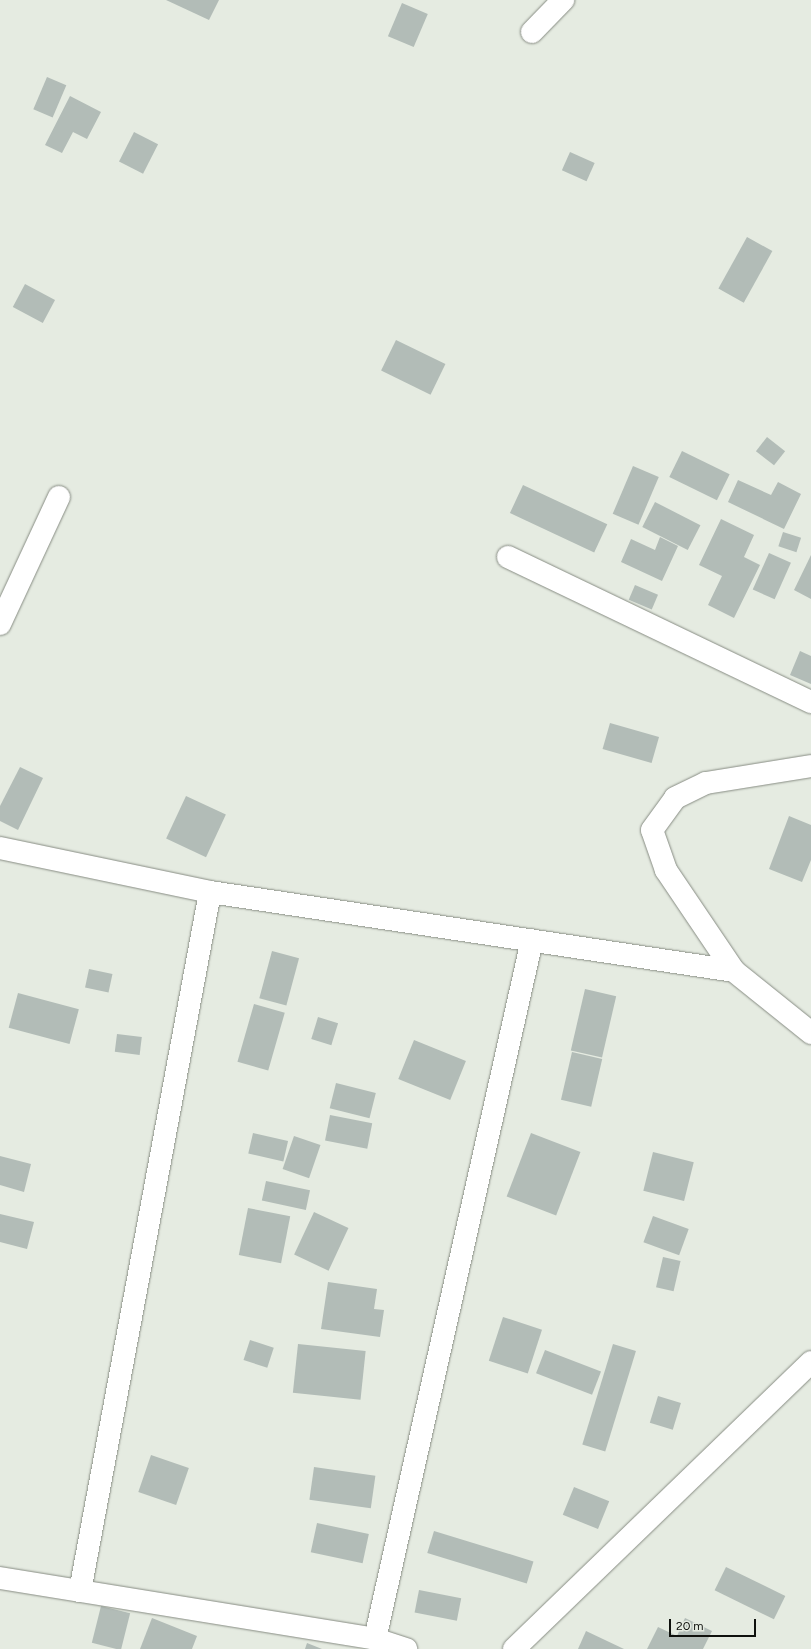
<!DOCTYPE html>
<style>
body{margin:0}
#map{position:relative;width:811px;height:1649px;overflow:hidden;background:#e5ebe1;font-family:Figtree,sans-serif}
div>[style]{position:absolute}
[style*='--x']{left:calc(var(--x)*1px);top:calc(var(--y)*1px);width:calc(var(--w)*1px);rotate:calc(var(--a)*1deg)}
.building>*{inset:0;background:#b2bcb7;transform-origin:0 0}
.roads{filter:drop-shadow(0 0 1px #878c83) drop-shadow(0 0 1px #878c83)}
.street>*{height:22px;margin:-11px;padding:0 11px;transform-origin:11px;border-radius:11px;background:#fff}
span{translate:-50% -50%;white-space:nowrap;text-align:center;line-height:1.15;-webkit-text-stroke:3px #e5ebe1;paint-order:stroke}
.scale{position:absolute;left:669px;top:1619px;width:87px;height:18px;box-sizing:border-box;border:2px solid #0f110d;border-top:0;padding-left:5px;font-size:12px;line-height:14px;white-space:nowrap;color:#0f110d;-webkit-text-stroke:3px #e5ebe1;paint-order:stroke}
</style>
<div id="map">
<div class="building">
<i style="clip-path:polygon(166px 0,219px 0,209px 20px)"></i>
<i style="left:402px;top:3px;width:28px;height:36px;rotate:23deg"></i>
<i style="left:47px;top:77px;width:21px;height:35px;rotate:23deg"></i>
<i style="clip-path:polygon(70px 96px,101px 112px,87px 139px,73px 132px,62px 153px,45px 145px)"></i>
<i style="left:134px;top:132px;width:27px;height:33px;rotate:27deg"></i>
<i style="left:570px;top:152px;width:27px;height:20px;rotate:24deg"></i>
<i style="left:747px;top:237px;width:29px;height:59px;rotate:29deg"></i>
<i style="left:25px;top:284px;width:34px;height:26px;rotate:28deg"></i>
<i style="left:396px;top:340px;width:55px;height:34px;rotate:26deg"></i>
<i style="left:767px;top:437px;width:23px;height:18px;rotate:38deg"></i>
<i style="left:682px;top:451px;width:53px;height:29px;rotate:26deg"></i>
<i style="left:633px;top:466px;width:28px;height:52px;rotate:23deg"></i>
<i style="clip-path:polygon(738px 480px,771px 495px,778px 482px,801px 494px,784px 529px,728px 502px)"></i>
<i style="left:523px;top:485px;width:93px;height:31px;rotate:25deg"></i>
<i style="left:655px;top:502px;width:51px;height:28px;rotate:27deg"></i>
<i style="clip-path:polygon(721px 519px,754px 535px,744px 557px,760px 565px,734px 618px,708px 605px,722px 576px,699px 565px)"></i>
<i style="left:783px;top:532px;width:19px;height:15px;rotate:18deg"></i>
<i style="clip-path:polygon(660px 537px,678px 546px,662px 581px,621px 562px,631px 539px,655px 550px)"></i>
<i style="left:769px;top:553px;width:24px;height:40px;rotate:24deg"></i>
<i style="clip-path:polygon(811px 555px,811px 599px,794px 590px)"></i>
<i style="left:635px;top:585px;width:25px;height:16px;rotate:23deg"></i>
<i style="clip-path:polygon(800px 651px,811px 656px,811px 684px,790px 675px)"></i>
<i style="left:610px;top:723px;width:51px;height:27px;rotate:16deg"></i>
<i style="clip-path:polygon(20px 767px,43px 778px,18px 830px,0 821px,0 806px)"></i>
<i style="left:186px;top:796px;width:44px;height:47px;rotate:25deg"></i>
<i style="clip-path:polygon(789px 816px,811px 825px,811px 860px,802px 882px,769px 869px)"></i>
<i style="left:272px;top:951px;width:28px;height:49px;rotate:15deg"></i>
<i style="left:89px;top:969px;width:24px;height:19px;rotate:12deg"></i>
<i style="left:585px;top:989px;width:32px;height:63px;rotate:13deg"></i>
<i style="left:18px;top:993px;width:63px;height:36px;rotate:15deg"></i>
<i style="left:254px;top:1004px;width:32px;height:60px;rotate:16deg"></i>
<i style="left:318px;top:1017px;width:21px;height:23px;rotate:17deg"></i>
<i style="left:117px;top:1034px;width:25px;height:18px;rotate:7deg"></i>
<i style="left:414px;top:1040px;width:56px;height:42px;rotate:22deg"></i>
<i style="left:572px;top:1052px;width:31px;height:49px;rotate:13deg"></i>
<i style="left:336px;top:1083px;width:41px;height:26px;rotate:14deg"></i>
<i style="left:330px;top:1115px;width:43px;height:26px;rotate:11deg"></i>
<i style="left:253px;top:1133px;width:36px;height:21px;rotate:13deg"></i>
<i style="left:531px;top:1133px;width:53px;height:68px;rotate:21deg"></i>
<i style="left:294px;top:1136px;width:28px;height:35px;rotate:19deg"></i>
<i style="left:653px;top:1152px;width:42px;height:40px;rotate:14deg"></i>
<i style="clip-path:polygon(0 1156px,31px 1164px,24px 1192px,0 1185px)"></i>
<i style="left:266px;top:1181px;width:45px;height:20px;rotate:12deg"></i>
<i style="left:248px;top:1208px;width:43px;height:48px;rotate:11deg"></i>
<i style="left:314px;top:1212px;width:38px;height:47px;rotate:25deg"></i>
<i style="clip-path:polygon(0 1214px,34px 1222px,27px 1249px,0 1242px)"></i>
<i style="left:653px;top:1216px;width:38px;height:28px;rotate:20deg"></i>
<i style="left:663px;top:1257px;width:18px;height:31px;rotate:13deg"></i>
<i style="clip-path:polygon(328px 1282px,377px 1289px,374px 1309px,384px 1310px,380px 1337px,321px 1329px)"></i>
<i style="left:503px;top:1317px;width:41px;height:46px;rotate:18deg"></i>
<i style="left:250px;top:1340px;width:25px;height:21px;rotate:18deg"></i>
<i style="left:298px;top:1344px;width:68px;height:49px;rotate:6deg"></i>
<i style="left:613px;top:1344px;width:24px;height:105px;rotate:17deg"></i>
<i style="left:545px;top:1350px;width:60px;height:25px;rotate:21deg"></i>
<i style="left:658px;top:1396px;width:24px;height:28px;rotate:17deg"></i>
<i style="left:151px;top:1455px;width:40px;height:39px;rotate:19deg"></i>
<i style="left:314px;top:1467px;width:62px;height:33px;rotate:8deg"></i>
<i style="left:574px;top:1487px;width:38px;height:30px;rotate:22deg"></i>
<i style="left:317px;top:1523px;width:53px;height:30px;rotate:12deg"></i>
<i style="left:434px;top:1531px;width:104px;height:23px;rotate:17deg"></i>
<i style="left:726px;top:1567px;width:66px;height:26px;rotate:26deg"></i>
<i style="left:419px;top:1590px;width:43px;height:23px;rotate:11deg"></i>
<i style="left:101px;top:1606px;width:30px;height:38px;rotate:14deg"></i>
<i style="clip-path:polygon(152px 1618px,197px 1636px,192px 1649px,140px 1649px)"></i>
<i style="clip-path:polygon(685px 1618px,712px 1631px,703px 1649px,647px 1649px,658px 1627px,677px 1636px)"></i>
<i style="clip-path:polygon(586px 1631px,624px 1649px,578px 1649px)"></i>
<i style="clip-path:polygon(307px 1643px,322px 1649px,305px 1649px)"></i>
</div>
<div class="roads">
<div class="street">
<i style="--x:532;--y:32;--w:45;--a:-45.9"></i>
<i style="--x:508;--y:557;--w:336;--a:25.6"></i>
<i style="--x:0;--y:624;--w:140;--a:-65.1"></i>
<i style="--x:0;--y:848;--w:215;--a:11.8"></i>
<i style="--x:210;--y:892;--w:530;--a:8.57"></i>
<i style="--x:734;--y:971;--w:99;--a:38.8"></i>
<i style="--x:734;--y:971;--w:122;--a:-124"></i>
<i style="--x:666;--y:870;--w:42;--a:-109.3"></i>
<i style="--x:652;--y:830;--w:39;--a:-54"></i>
<i style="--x:675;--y:798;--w:34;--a:-26"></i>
<i style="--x:706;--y:783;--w:106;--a:-9.2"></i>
<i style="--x:0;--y:1578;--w:380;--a:9.2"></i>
<i style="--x:375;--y:1639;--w:33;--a:18"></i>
<i style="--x:80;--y:1591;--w:711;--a:-79.46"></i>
<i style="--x:375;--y:1639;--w:716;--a:-77.34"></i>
<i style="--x:514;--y:1649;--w:413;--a:-44"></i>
</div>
</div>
<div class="scale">20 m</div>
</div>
